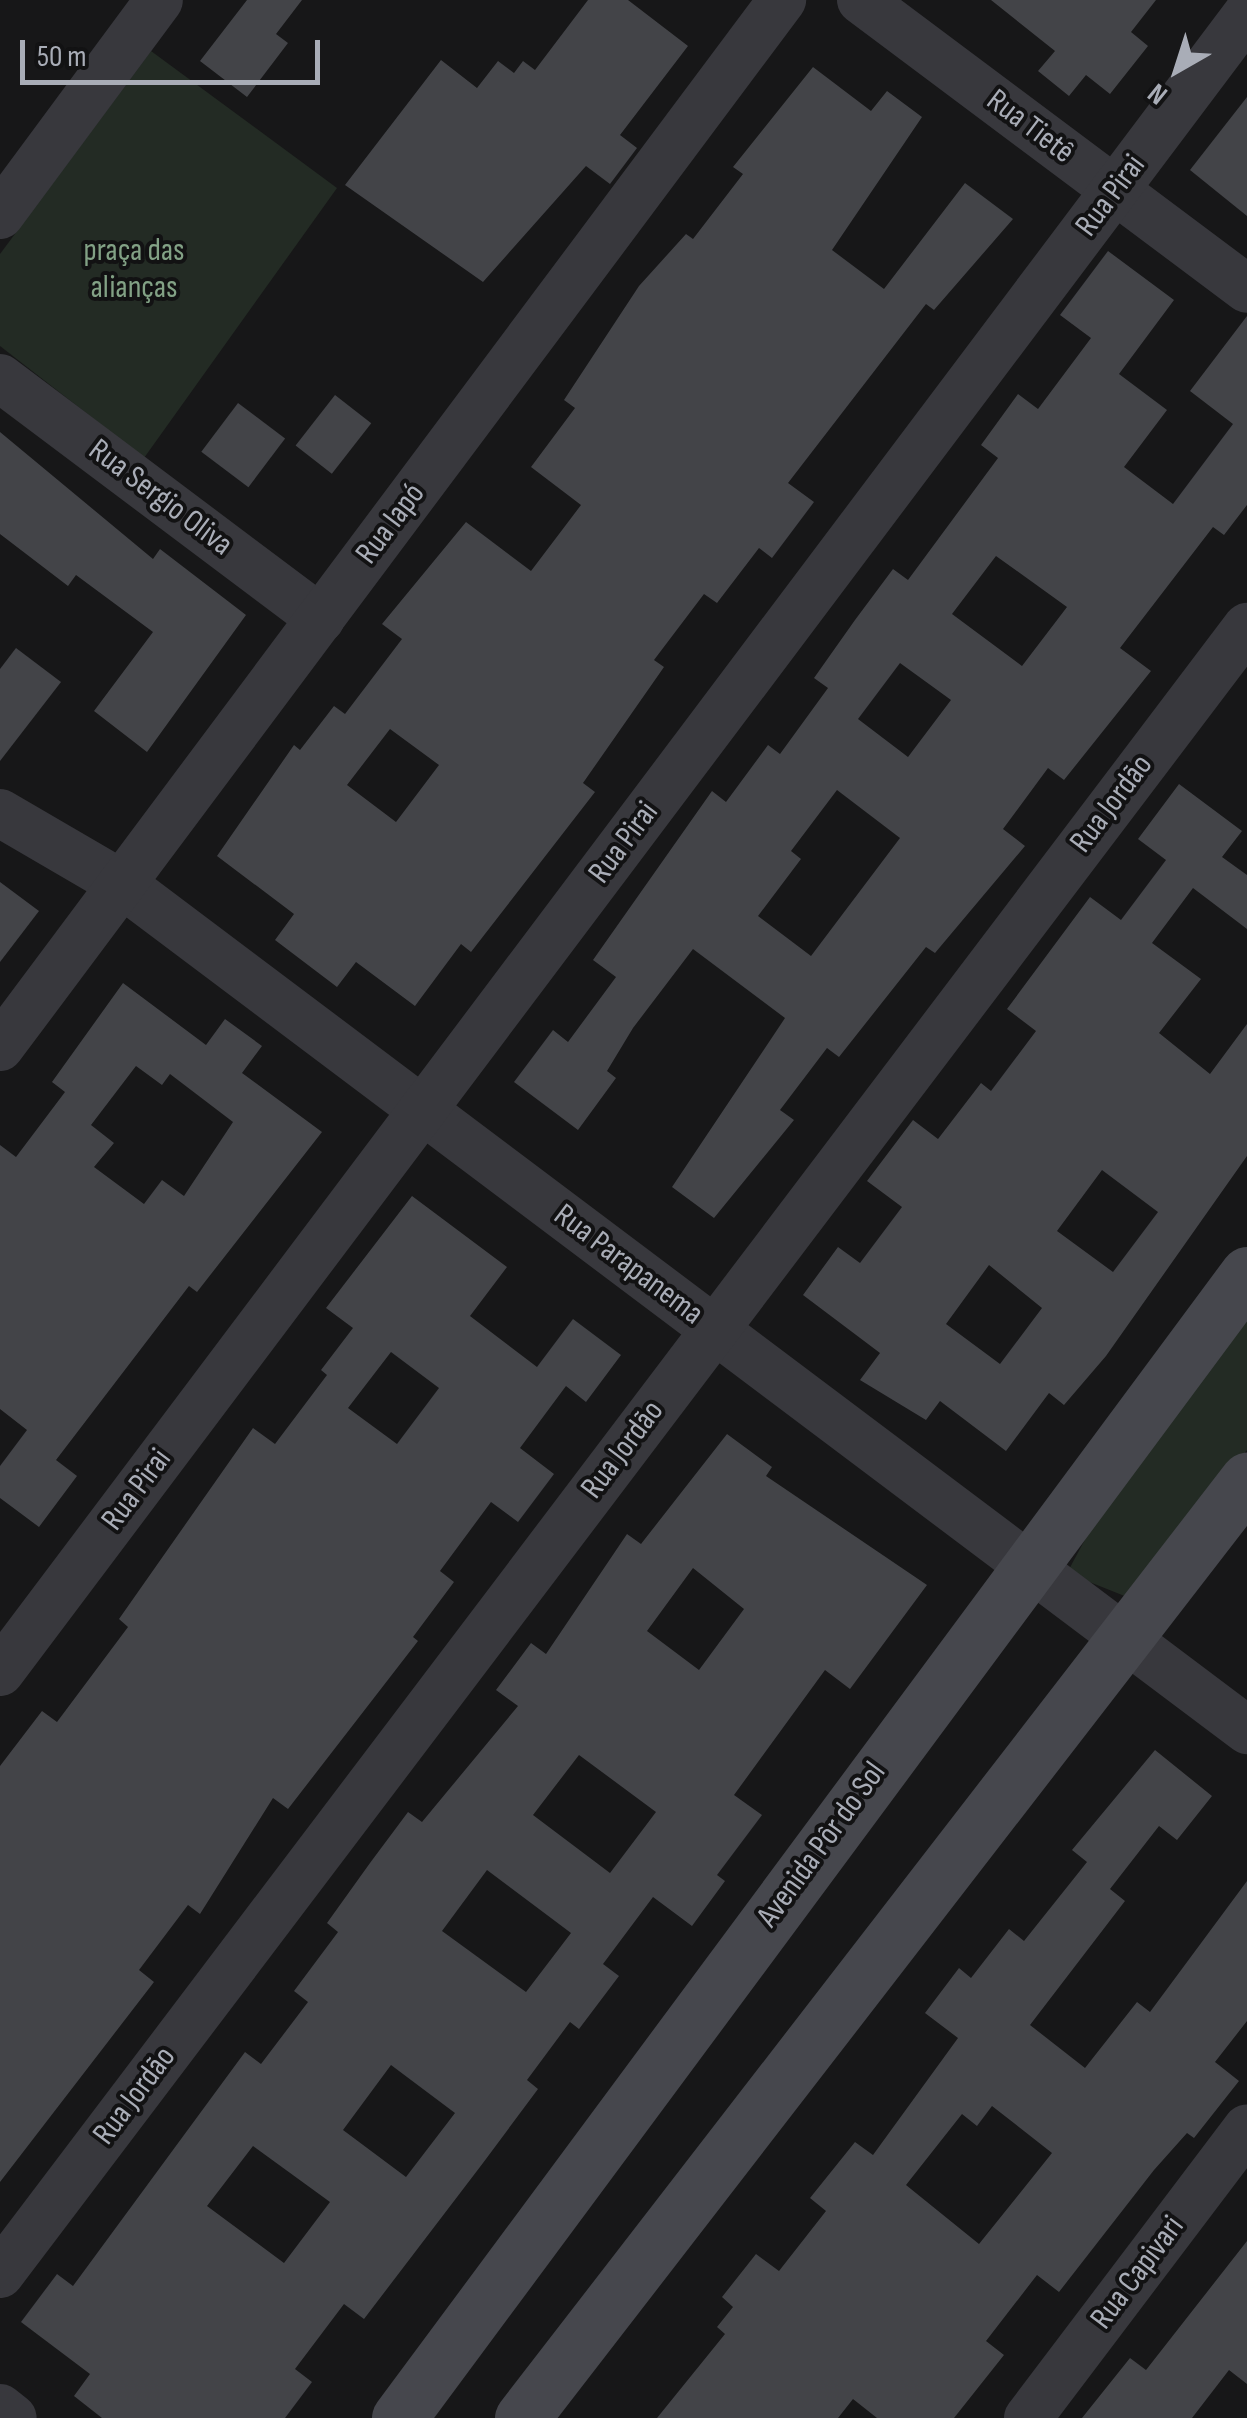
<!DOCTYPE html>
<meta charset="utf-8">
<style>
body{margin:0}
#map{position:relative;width:1247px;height:2418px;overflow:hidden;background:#171718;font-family:"Sofia Sans Condensed",sans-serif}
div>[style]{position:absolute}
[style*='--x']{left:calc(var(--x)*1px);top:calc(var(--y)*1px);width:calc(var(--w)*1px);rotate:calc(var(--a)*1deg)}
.green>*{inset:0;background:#232b24}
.building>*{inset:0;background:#434448;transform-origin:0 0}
.street>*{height:48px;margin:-24px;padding:0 24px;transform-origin:24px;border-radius:24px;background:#38383d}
.secondary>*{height:55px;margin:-27.5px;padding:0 27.5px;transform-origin:27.5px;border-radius:27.5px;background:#46474d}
span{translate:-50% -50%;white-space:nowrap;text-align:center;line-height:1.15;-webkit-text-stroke:8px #121213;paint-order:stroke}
.street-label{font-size:32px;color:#a9adb7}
.park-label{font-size:32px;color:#82a185}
.north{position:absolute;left:1127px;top:20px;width:100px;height:100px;-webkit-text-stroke:8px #121213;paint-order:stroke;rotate:219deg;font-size:28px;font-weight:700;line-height:40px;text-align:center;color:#a9adb7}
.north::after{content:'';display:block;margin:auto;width:35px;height:45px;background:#a9adb7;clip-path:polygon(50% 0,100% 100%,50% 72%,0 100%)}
.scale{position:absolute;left:20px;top:40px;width:300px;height:45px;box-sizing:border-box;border:5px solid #a9adb7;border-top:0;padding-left:12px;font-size:30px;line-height:35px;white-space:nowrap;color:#a9adb7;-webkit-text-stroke:8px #121213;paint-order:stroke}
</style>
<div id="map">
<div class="green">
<i style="clip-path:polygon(151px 51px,337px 188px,144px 458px,0 346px,0 254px)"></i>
<i style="clip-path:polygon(1247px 1299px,1247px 1450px,1132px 1599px,1067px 1573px,1124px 1467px)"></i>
</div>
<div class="building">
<i style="clip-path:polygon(247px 0,302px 0,276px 34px,288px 43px,247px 97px,200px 61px)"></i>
<i style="clip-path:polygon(588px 0,628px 0,688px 46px,620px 135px,637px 148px,610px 184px,586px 166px,483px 282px,345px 185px,441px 60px,477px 88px,498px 61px,514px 73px,523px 61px,535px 70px)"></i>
<i style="clip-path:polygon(991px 0,1156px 0,1131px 32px,1148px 46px,1110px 94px,1086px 75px,1069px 96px,1038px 71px,1055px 51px)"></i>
<i style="clip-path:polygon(evenodd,813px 67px,871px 111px,887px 91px,922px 117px,832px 250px,884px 289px,965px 183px,1013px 219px,934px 310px,926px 304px,788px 483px,814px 502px,772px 558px,759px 548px,717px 603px,704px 594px,654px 660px,664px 667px,583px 783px,595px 792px,471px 952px,461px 944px,415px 1006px,356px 962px,337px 987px,275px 940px,294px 914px,217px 856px,294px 745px,300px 750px,334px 706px,345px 714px,402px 639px,382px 624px,466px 522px,531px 571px,581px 505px,531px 467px,575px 408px,564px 400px,639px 286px,686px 234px,693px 239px,743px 174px,733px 167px,813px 67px,390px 729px,439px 765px,396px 822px,347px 785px,390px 729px)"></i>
<i style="clip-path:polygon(1247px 97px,1247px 216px,1190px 170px)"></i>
<i style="clip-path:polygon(evenodd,1108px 251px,1174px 300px,1119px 374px,1167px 410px,1124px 467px,1173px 504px,1233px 424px,1190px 391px,1247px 316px,1247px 505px,1224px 535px,1213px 527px,1120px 648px,1151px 671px,1064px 780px,1048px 768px,1003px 829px,1025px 846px,935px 953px,926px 947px,839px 1057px,827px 1048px,780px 1110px,794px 1120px,714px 1218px,672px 1187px,785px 1018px,693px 949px,633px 1028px,607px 1071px,616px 1078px,578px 1130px,514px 1082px,553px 1030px,568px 1042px,616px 977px,593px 960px,712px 791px,726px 802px,768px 745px,780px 754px,828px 688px,814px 678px,855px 620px,893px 569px,908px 580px,998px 458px,981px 445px,1018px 394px,1038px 409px,1091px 338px,1060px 315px,1108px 251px,996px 556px,1067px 607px,1022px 666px,952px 614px,996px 556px,1108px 251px,900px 663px,951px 700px,908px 757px,858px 719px,900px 663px,1108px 251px,837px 790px,900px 838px,811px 956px,758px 916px,801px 859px,791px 851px,837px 790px)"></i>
<i style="left:335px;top:395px;width:46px;height:64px;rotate:38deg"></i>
<i style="left:238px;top:403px;width:59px;height:61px;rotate:37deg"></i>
<i style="clip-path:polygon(0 432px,153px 559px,160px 549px,246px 615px,147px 752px,94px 711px,153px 632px,76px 575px,68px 586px,0 534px)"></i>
<i style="clip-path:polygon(16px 648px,61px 682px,0 761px,0 669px)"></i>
<i style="clip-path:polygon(evenodd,1179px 784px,1242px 831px,1222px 857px,1247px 875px,1247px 929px,1193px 888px,1152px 943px,1201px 979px,1159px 1033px,1210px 1074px,1247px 1024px,1247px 1156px,1106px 1356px,1064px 1405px,1049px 1393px,1006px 1451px,940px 1401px,926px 1420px,860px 1380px,880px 1353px,803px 1295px,838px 1247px,860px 1263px,902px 1207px,867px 1181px,913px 1120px,938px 1139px,981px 1083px,991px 1091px,1036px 1031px,1007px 1009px,1090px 897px,1121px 920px,1166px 860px,1138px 839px,1179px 784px,1102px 1170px,1158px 1212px,1113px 1272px,1057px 1231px,1102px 1170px,1179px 784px,989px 1265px,1042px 1308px,1000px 1364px,946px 1324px,989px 1265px)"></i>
<i style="clip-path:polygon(0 882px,39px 911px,0 962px)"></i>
<i style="clip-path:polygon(evenodd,123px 983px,206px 1045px,225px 1019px,262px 1046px,242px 1073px,322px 1132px,197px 1292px,189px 1286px,56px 1460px,77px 1476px,39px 1527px,0 1498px,0 1466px,27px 1430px,0 1409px,0 1145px,16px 1157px,65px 1092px,52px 1082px,123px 983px,136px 1066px,162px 1085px,170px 1074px,233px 1122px,184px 1196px,162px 1180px,144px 1204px,94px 1167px,114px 1143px,91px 1125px,136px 1066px)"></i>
<i style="clip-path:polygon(evenodd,412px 1196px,507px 1267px,470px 1316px,537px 1367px,573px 1319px,621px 1355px,586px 1402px,566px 1386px,520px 1448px,554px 1474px,518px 1522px,491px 1502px,440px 1571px,454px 1582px,413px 1637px,418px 1641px,288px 1809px,273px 1798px,200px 1914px,188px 1905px,139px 1970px,154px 1982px,0 2182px,0 1766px,42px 1711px,57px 1722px,128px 1627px,119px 1619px,253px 1428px,275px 1444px,327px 1375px,321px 1370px,353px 1328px,326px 1308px,412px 1196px,391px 1352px,439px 1388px,397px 1444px,348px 1408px,391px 1352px)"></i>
<i style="clip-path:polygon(evenodd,727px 1434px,772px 1467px,766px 1476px,927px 1585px,850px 1689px,825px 1670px,734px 1795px,762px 1815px,717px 1875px,725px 1881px,692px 1926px,653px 1897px,603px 1964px,619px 1976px,579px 2029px,570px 2022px,527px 2080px,538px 2089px,483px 2163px,364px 2319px,344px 2304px,295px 2369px,312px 2382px,285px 2418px,102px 2418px,74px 2396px,90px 2374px,21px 2322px,57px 2274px,73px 2286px,245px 2052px,261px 2064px,308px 2002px,294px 1991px,338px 1932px,327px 1923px,370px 1863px,408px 1812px,422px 1822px,518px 1706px,496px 1690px,531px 1643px,546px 1654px,627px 1534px,641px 1544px,727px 1434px,693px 1568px,744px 1609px,699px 1670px,647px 1631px,693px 1568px,727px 1434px,579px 1755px,656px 1812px,610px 1873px,533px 1815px,579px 1755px,727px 1434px,487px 1870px,571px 1933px,526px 1992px,442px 1931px,487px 1870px,727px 1434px,391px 2065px,455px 2113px,406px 2177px,343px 2130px,391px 2065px,727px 1434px,253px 2146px,330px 2202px,284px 2263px,207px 2206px,253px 2146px)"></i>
<i style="clip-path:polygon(evenodd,1155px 1750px,1212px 1796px,1177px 1840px,1159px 1826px,1110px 1889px,1125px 1901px,1030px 2025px,1085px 2068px,1137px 2002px,1150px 2012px,1247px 1881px,1247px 2021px,1215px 2062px,1239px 2081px,1194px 2138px,1187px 2133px,1154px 2170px,1059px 2292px,1037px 2275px,986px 2341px,1004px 2355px,954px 2418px,877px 2418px,853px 2399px,838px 2418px,657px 2418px,725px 2334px,717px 2327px,733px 2307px,722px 2297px,756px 2254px,779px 2271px,826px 2211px,810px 2198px,855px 2142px,873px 2155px,958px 2038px,925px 2013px,959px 1968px,971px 1978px,1009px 1929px,1024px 1941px,1087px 1862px,1072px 1850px,1155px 1750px,992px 2106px,1052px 2153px,979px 2244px,906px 2185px,962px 2114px,977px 2126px,992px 2106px)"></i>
<i style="clip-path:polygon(1247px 2241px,1247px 2384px,1229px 2370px,1192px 2418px,1082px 2418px,1130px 2358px,1146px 2370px)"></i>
</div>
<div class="street">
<i style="--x:861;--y:0;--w:482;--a:36.8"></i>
<i style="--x:0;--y:215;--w:267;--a:-53.5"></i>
<i style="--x:0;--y:378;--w:401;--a:36.9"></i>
<i style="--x:0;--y:813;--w:141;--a:30.2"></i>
<i style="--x:122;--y:884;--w:1408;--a:36.94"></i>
<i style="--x:0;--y:1047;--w:1307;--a:-53.24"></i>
<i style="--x:0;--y:1672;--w:2075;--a:-53.05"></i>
<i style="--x:0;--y:2274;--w:2066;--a:-52.87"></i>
<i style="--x:0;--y:2408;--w:16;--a:38"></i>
<i style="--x:1028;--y:2418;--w:363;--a:-52.9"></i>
</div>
<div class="secondary">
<i style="--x:399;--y:2418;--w:1424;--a:-53.45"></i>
<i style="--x:522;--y:2418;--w:1186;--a:-52.3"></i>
</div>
<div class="street-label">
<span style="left:1030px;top:127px;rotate:37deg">Rua Tietê</span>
<span style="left:1111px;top:196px;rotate:-53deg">Rua Pirai</span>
<span style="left:160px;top:498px;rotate:37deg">Rua Sergio Oliva</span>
<span style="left:391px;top:524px;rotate:-53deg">Rua Iapó</span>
<span style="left:1112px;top:804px;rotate:-53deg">Rua Jordão</span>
<span style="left:624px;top:843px;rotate:-53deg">Rua Pirai</span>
<span style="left:628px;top:1265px;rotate:37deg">Rua Parapanema</span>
<span style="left:623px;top:1450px;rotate:-53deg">Rua Jordão</span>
<span style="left:137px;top:1490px;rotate:-53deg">Rua Pirai</span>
<span style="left:822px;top:1845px;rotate:-54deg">Avenida Pôr do Sol</span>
<span style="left:135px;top:2096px;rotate:-53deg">Rua Jordão</span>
<span style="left:1138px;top:2273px;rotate:-53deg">Rua Capivari</span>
</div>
<div class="park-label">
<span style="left:134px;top:270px">praça das<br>alianças</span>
</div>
<div class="north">N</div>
<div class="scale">50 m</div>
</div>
